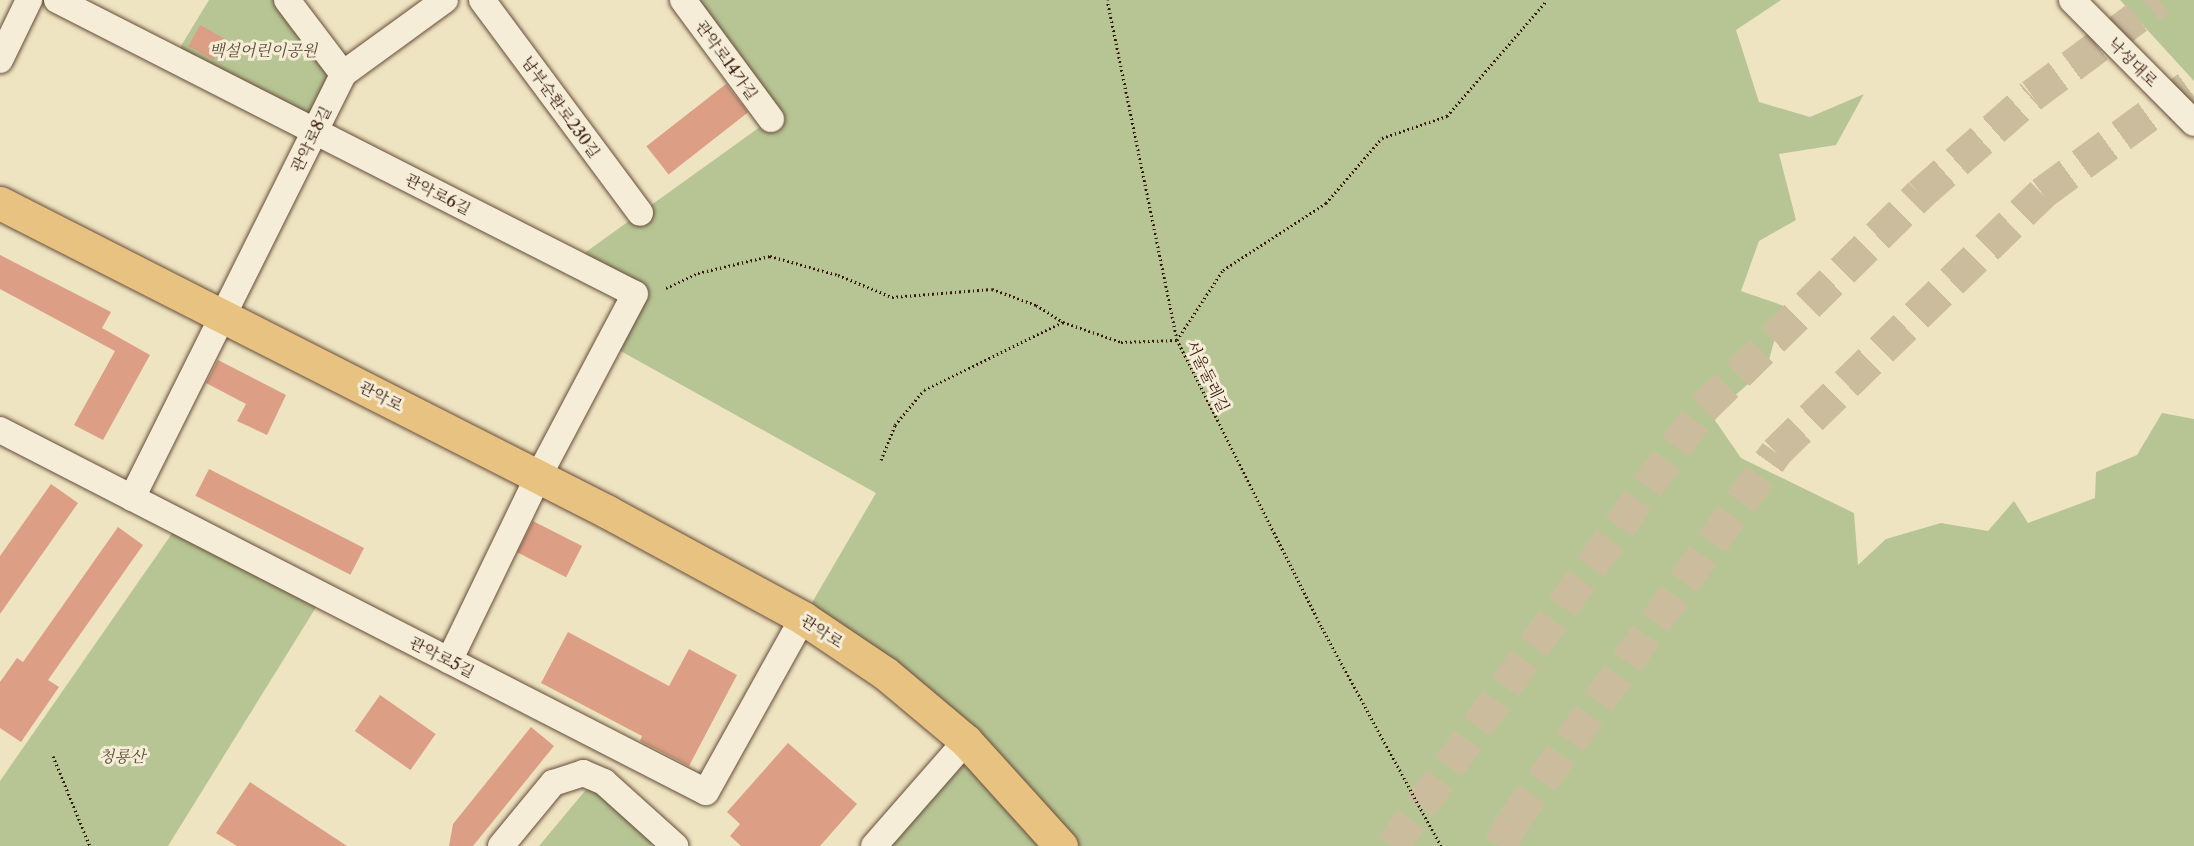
<!DOCTYPE html>
<meta charset="utf-8">
<style>
body{margin:0}
#map{position:relative;width:2194px;height:846px;overflow:hidden;background:#efe4c1;font-family:"Libre Caslon Text","Noto Serif KR",serif}
div>[style]{position:absolute}
[style*='--x']{left:calc(var(--x)*1px);top:calc(var(--y)*1px);width:calc(var(--w)*1px);rotate:calc(var(--a)*1deg)}
.green>*{inset:0;background:#b7c594}
.building>*{inset:0;background:#dc9f85;transform-origin:0 0}
.highway-tunnel>*{height:33px;margin-top:-16.5px;transform-origin:0;background:repeating-linear-gradient(90deg,#cabc9d 0 33px,transparent 0 49px)}
.path>*{height:3px;margin-top:-1.5px;transform-origin:0;background:repeating-linear-gradient(90deg,#381a0d 0 1.5px,transparent 0 4.5px)}
.roads{filter:drop-shadow(0 0 2px #664c3a) drop-shadow(0 0 2px #664c3a)}
.minor>*{height:26px;margin:-13px;padding:0 13px;transform-origin:13px;border-radius:13px;background:#f5edd7}
.major>*{height:33px;margin:-16.5px;padding:0 16.5px;transform-origin:16.5px;border-radius:16.5px;background:#e8c280}
span{translate:-50% -50%;white-space:nowrap;text-align:center;line-height:1.15;-webkit-text-stroke:6px #f5edd7;paint-order:stroke}
.park-label{font-size:16px;color:#5e4d36;font-style:italic}
.street-label{font-size:16px;color:#381a0d}
</style>
<div id="map">
<div class="green">
<i style="clip-path:polygon(209px 0,287px 0,343px 74px,314px 131px,173px 59px)"></i>
<i style="clip-path:polygon(683px 0,1781px 0,1736px 30px,1759px 102px,1810px 117px,1864px 94px,1836px 145px,1779px 154px,1796px 220px,1759px 241px,1741px 291px,1784px 306px,1767px 367px,1712px 416px,1741px 458px,1854px 513px,1858px 565px,1886px 539px,1941px 523px,1988px 531px,2014px 501px,2028px 523px,2095px 498px,2096px 472px,2137px 455px,2162px 413px,2194px 419px,2194px 846px,874px 846px,966px 741px,803px 618px,876px 493px,608px 344px,634px 294px,572px 262px,771px 119px)"></i>
<i style="clip-path:polygon(2120px 0,2194px 0,2194px 81px)"></i>
<i style="clip-path:polygon(180px 522px,323px 596px,168px 846px,0 846px,0 781px)"></i>
<i style="clip-path:polygon(589px 786px,654px 841px,650px 846px,539px 846px)"></i>
</div>
<div class="building">
<i style="left:200px;top:25px;width:29px;height:24px;rotate:29deg"></i>
<i style="left:726px;top:84px;width:36px;height:101px;rotate:52deg"></i>
<i style="clip-path:polygon(0 255px,111px 312px,102px 328px,150px 355px,103px 440px,74px 425px,115px 351px,0 289px)"></i>
<i style="clip-path:polygon(218px 360px,286px 395px,267px 435px,237px 421px,246px 404px,206px 383px)"></i>
<i style="left:209px;top:469px;width:174px;height:30px;rotate:27deg"></i>
<i style="clip-path:polygon(51px 484px,78px 503px,0 614px,0 556px)"></i>
<i style="left:533px;top:521px;width:55px;height:35px;rotate:27deg"></i>
<i style="clip-path:polygon(118px 527px,143px 545px,48px 680px,59px 687px,21px 742px,0 728px,0 682px,17px 658px,23px 662px)"></i>
<i style="clip-path:polygon(568px 632px,669px 686px,689px 649px,737px 675px,689px 766px,640px 741px,642px 736px,541px 683px)"></i>
<i style="left:380px;top:695px;width:68px;height:44px;rotate:35deg"></i>
<i style="clip-path:polygon(531px 727px,554px 746px,473px 846px,449px 846px,453px 824px)"></i>
<i style="clip-path:polygon(788px 743px,857px 804px,820px 846px,741px 846px,730px 836px,740px 824px,727px 812px)"></i>
<i style="clip-path:polygon(250px 782px,347px 846px,237px 846px,216px 833px)"></i>
</div>
<div class="highway-tunnel">
<i style="--x:1392;--y:846;--w:537;--a:-54.62"></i>
<i style="--x:1703;--y:408;--w:305;--a:-44.6"></i>
<i style="--x:1920;--y:194;--w:149;--a:-41.5"></i>
<i style="--x:2032;--y:95;--w:159;--a:-36.6"></i>
<i style="--x:1500;--y:846;--w:28;--a:-63"></i>
<i style="--x:1513;--y:821;--w:453;--a:-54.5"></i>
<i style="--x:1776;--y:452;--w:371;--a:-44.2"></i>
<i style="--x:2042;--y:193;--w:188;--a:-36.1"></i>
</div>
<div class="path">
<i style="--x:666;--y:288;--w:35;--a:-25"></i>
<i style="--x:698;--y:273;--w:74;--a:-13.3"></i>
<i style="--x:770;--y:256;--w:71;--a:15.6"></i>
<i style="--x:838;--y:275;--w:58;--a:22.2"></i>
<i style="--x:892;--y:297;--w:100;--a:-4.6"></i>
<i style="--x:992;--y:289;--w:47;--a:20"></i>
<i style="--x:1036;--y:305;--w:32;--a:32"></i>
<i style="--x:881;--y:460;--w:38;--a:-68"></i>
<i style="--x:895;--y:425;--w:45;--a:-50.4"></i>
<i style="--x:924;--y:390;--w:155;--a:-26.1"></i>
<i style="--x:1063;--y:322;--w:61;--a:19"></i>
<i style="--x:1121;--y:342;--w:56;--a:-2"></i>
<i style="--x:1177;--y:340;--w:347;--a:-101.6"></i>
<i style="--x:53;--y:756;--w:97;--a:67.7"></i>
<i style="--x:1441;--y:846;--w:251;--a:-118.6"></i>
<i style="--x:1321;--y:626;--w:320;--a:-116.7"></i>
<i style="--x:1177;--y:340;--w:84;--a:-56.7"></i>
<i style="--x:1223;--y:270;--w:123;--a:-33"></i>
<i style="--x:1326;--y:203;--w:86;--a:-49.3"></i>
<i style="--x:1382;--y:138;--w:69;--a:-18.7"></i>
<i style="--x:1447;--y:116;--w:153;--a:-49.2"></i>
</div>
<div class="roads">
<div class="minor">
<i style="--x:57;--y:0;--w:648;--a:26.96"></i>
<i style="--x:635;--y:294;--w:207;--a:117.9"></i>
<i style="--x:538;--y:477;--w:204;--a:115.8"></i>
<i style="--x:287;--y:0;--w:93;--a:52.9"></i>
<i style="--x:482;--y:0;--w:265;--a:53.4"></i>
<i style="--x:683;--y:0;--w:148;--a:53.5"></i>
<i style="--x:2072;--y:0;--w:173;--a:45.2"></i>
<i style="--x:0;--y:60;--w:67;--a:-64.2"></i>
<i style="--x:0;--y:430;--w:793;--a:27.15"></i>
<i style="--x:706;--y:792;--w:199;--a:-60.9"></i>
<i style="--x:132;--y:498;--w:474;--a:-63.5"></i>
<i style="--x:343;--y:74;--w:126;--a:-36"></i>
<i style="--x:501;--y:846;--w:82;--a:-50.5"></i>
<i style="--x:553;--y:783;--w:32;--a:-18"></i>
<i style="--x:583;--y:773;--w:23;--a:23"></i>
<i style="--x:604;--y:782;--w:96;--a:42"></i>
<i style="--x:874;--y:846;--w:140;--a:-48.8"></i>
</div>
<div class="major">
<i style="--x:0;--y:203;--w:682;--a:26.94"></i>
<i style="--x:608;--y:512;--w:222;--a:28.5"></i>
<i style="--x:803;--y:618;--w:99;--a:33.9"></i>
<i style="--x:885;--y:673;--w:106;--a:40"></i>
<i style="--x:966;--y:741;--w:142;--a:47.9"></i>
</div>
</div>
<div class="park-label">
<span style="left:263px;top:50px">백설어린이공원</span>
<span style="left:122px;top:756px">청룡산</span>
</div>
<div class="street-label">
<span style="left:727px;top:60px;rotate:54deg">관악로14가길</span>
<span style="left:2133px;top:62px;rotate:45deg">낙성대로</span>
<span style="left:561px;top:107px;rotate:54deg">남부순환로230길</span>
<span style="left:311px;top:139px;rotate:-64deg">관악로8길</span>
<span style="left:438px;top:194px;rotate:27deg">관악로6길</span>
<span style="left:1208px;top:376px;rotate:64deg">서울둘레길</span>
<span style="left:381px;top:396px;rotate:27deg">관악로</span>
<span style="left:822px;top:631px;rotate:33deg">관악로</span>
<span style="left:442px;top:657px;rotate:27deg">관악로5길</span>
</div>
</div>
